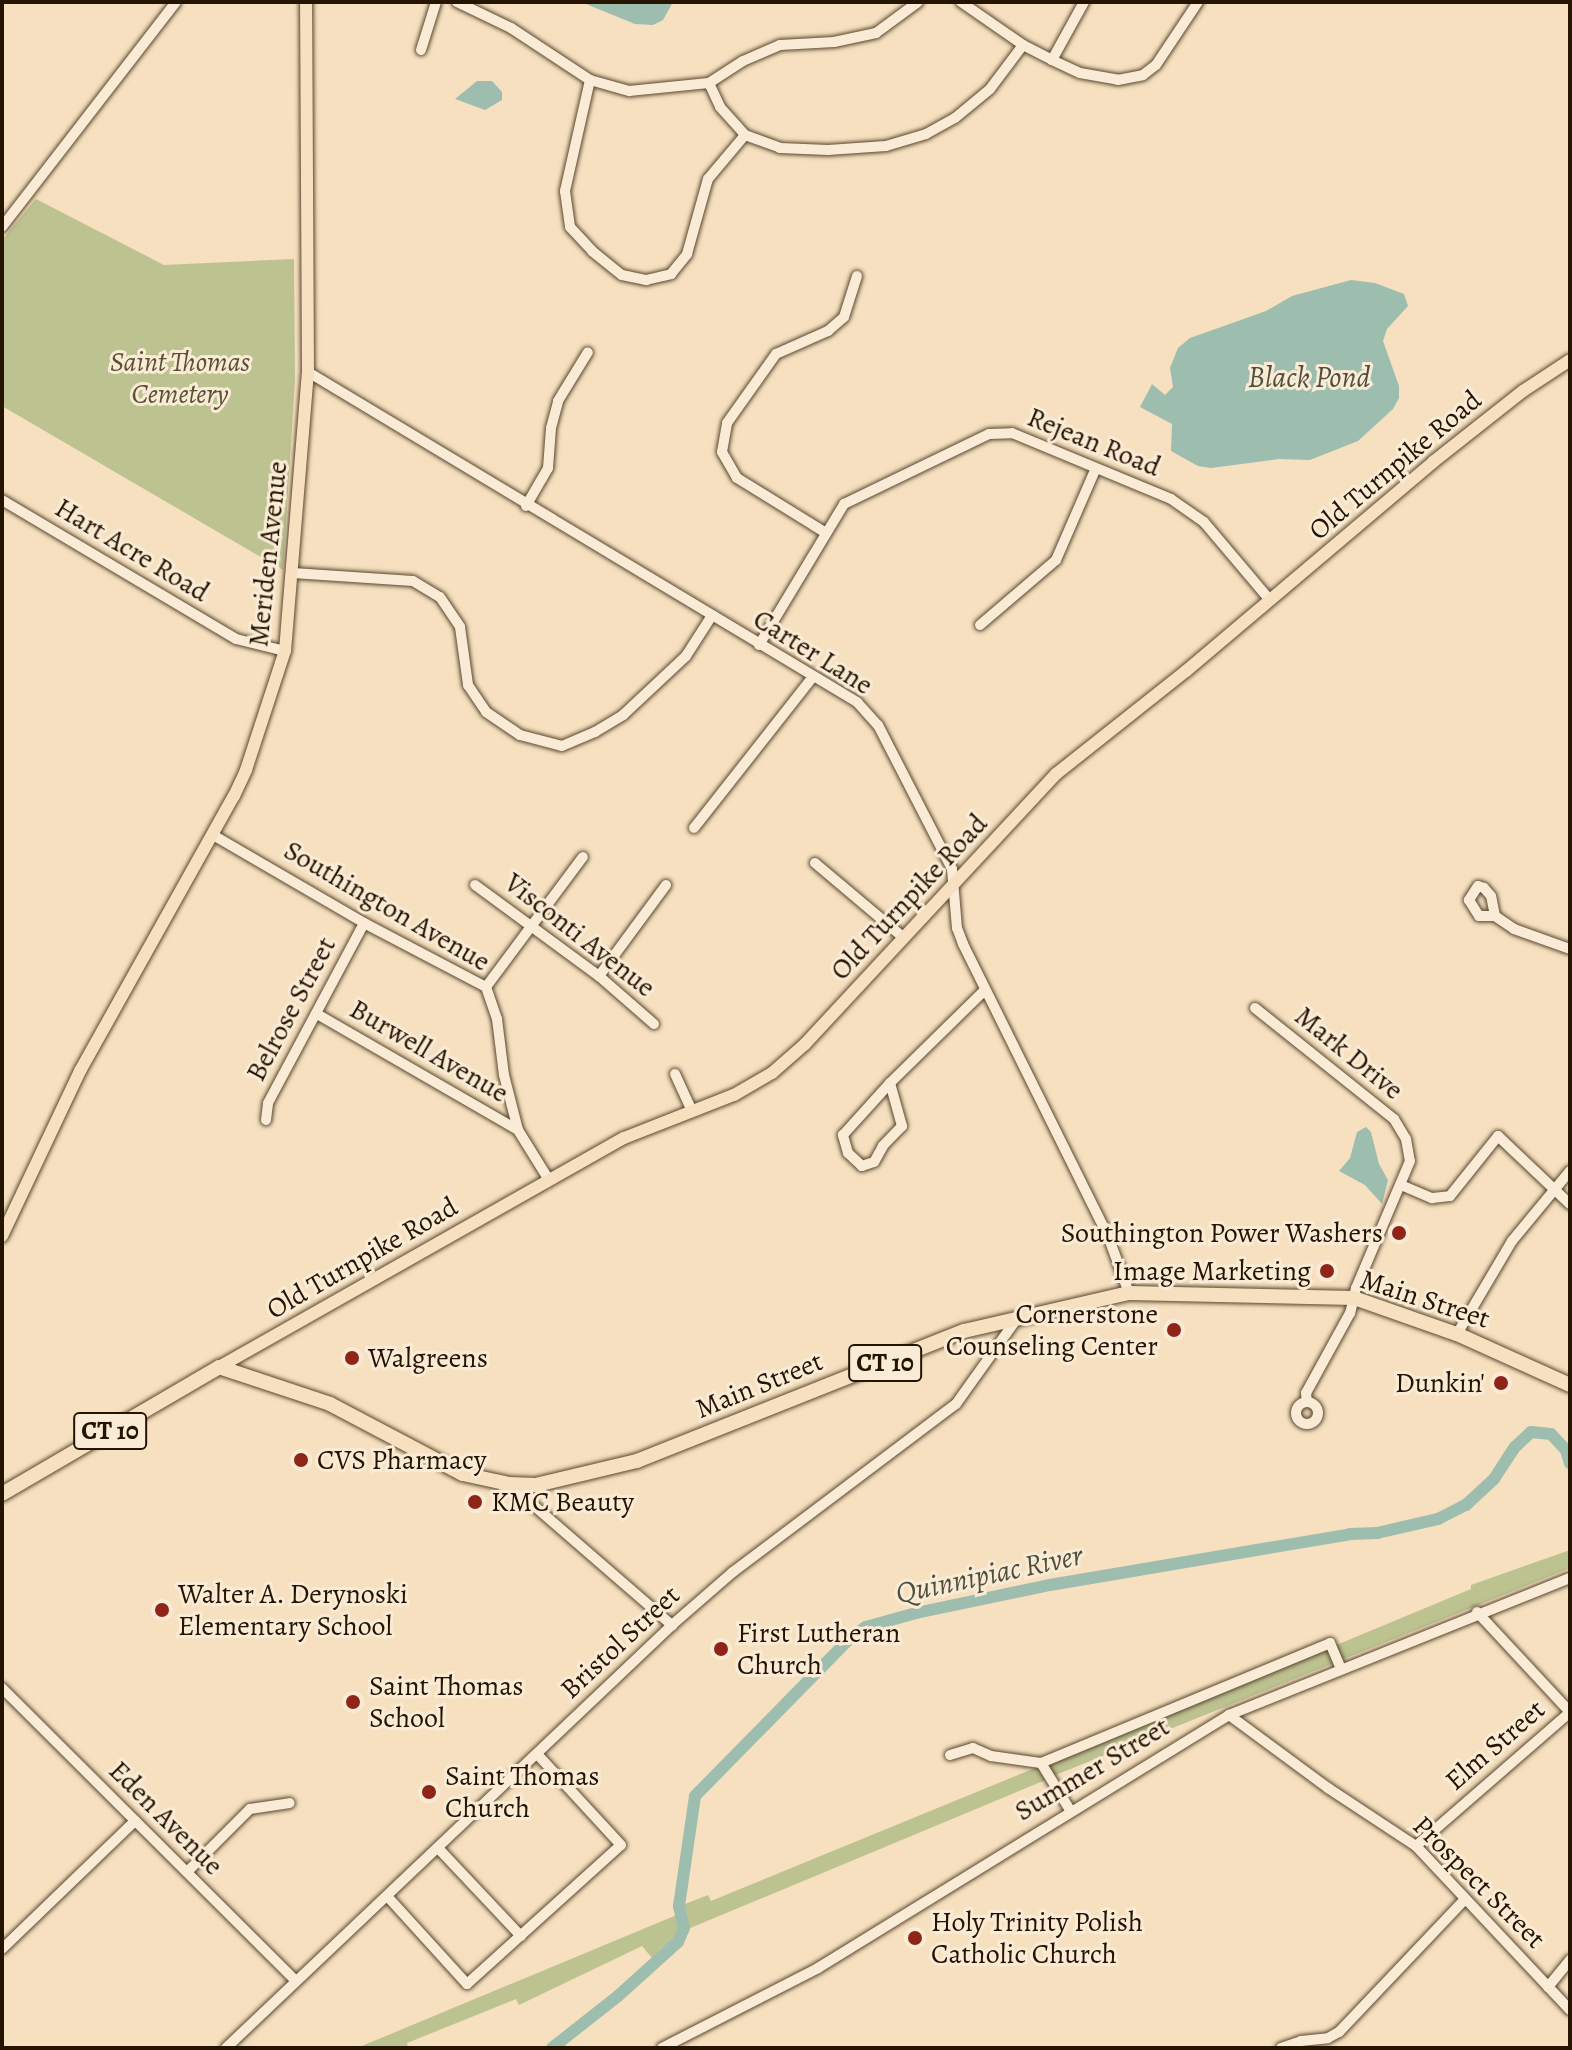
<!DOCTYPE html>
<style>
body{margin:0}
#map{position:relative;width:1572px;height:2050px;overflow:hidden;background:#f6e0bf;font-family:Alegreya,serif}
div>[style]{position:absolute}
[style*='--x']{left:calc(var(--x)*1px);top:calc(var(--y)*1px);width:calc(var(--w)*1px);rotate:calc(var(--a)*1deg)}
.green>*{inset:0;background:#bdc291}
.water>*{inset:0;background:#9dbdaf}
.river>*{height:12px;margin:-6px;padding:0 6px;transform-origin:6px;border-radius:6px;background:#9dbdaf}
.roads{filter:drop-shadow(0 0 2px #594730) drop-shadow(0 0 2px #594730)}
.minor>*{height:10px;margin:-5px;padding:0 5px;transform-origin:5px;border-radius:5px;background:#f9ebd5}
.minor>.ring{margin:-5px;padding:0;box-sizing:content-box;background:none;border:10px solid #f9ebd5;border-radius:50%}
.major>*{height:12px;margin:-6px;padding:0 6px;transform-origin:6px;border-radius:6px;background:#f6e0bf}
.highway>*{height:14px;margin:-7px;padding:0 7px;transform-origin:7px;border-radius:7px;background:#f6e0bf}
.dots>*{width:22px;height:22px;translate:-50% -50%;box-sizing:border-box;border:4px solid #f9ebd5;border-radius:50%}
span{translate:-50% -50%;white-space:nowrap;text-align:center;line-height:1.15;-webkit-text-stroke:6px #f9ebd5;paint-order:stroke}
.shield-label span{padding:2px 6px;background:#f9ebd5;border:2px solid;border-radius:6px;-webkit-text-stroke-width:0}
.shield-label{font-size:26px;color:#251400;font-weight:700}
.park-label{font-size:28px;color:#5a5133;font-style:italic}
.street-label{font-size:28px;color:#251400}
.poi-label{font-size:28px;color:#251400}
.right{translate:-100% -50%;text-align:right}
.left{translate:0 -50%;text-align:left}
.water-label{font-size:30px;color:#4f4f3d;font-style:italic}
.frame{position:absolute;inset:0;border:4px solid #251400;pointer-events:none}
</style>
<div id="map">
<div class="green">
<i style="clip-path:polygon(36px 199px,164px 265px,294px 259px,295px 379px,283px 570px,2px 406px,2px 240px)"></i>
<i style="clip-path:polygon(1570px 1550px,1570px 1568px,1053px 1776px,1046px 1763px,1334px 1646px,1471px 1589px,1471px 1585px)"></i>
<i style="clip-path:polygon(1040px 1766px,1048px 1779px,676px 1934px,678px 1941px,666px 1952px,662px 1948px,652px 1958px,642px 1946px,519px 2005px,516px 1999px,407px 2043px,408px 2048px,357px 2048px,679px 1914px,680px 1906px,708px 1895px,711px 1901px)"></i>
</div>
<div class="water">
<i style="clip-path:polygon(581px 2px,673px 2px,663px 20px,653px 25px,635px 24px)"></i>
<i style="clip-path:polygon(477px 81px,492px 81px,502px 92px,502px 100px,485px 110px,455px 99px)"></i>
<i style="clip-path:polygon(1351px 280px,1375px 283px,1404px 294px,1408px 306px,1387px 329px,1383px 341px,1399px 386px,1399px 398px,1393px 409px,1358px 441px,1310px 460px,1279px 459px,1211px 468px,1198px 466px,1171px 451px,1172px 424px,1140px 407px,1152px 384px,1165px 395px,1173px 387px,1170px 368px,1178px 348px,1190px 338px,1266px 311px,1292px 296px)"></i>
<i style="clip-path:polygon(1366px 1127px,1371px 1132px,1379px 1164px,1388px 1180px,1382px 1204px,1365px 1185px,1339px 1171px,1350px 1158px,1357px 1132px)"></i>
</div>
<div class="river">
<i style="--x:552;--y:2048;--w:84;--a:-38.2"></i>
<i style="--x:618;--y:1996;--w:81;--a:-42"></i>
<i style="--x:678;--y:1942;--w:15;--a:-67"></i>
<i style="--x:684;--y:1928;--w:23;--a:-103"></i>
<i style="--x:679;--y:1906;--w:111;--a:-81.7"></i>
<i style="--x:695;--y:1796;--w:221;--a:-45.5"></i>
<i style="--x:850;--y:1638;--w:19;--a:-35"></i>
<i style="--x:866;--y:1627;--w:52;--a:-15.6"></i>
<i style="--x:916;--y:1613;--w:137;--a:-11.8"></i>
<i style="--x:1050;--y:1585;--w:304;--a:-9.6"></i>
<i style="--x:1350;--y:1534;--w:27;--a:-2"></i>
<i style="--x:1377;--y:1533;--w:63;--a:-12.9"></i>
<i style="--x:1438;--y:1519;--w:31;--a:-27"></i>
<i style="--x:1466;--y:1505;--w:38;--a:-43"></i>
<i style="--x:1494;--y:1479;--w:38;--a:-57"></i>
<i style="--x:1515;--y:1447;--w:22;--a:-43"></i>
<i style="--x:1531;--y:1432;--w:20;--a:6"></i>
<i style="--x:1551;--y:1434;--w:22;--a:47"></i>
<i style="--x:1566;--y:1450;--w:14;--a:73"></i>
</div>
<div class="roads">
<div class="minor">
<i style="--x:457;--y:2;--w:60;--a:25.7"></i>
<i style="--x:511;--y:28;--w:95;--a:33.4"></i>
<i style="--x:590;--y:80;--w:41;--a:15.8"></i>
<i style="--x:629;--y:91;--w:80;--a:-5.7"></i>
<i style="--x:709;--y:83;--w:40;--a:-32.9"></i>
<i style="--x:743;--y:61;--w:40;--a:-23.4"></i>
<i style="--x:780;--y:45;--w:54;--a:-3.2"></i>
<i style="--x:834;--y:42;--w:43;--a:-12.1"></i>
<i style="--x:876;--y:33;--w:52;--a:-36.4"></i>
<i style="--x:961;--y:2;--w:75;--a:34.7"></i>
<i style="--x:1023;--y:45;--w:33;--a:27"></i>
<i style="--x:1052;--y:60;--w:31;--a:25"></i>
<i style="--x:1080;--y:73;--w:39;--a:10"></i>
<i style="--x:1118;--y:80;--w:25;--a:-11"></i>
<i style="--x:1143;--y:75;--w:16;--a:-38"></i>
<i style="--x:1156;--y:65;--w:76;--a:-56.3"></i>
<i style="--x:421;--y:50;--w:50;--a:-72.6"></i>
<i style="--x:1052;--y:60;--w:66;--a:-61.1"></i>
<i style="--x:590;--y:80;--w:114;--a:102.7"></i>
<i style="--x:565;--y:191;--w:36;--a:82"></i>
<i style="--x:570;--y:227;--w:33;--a:47"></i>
<i style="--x:592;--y:251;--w:38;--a:39"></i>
<i style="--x:622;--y:275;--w:25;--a:12"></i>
<i style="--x:646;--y:280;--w:26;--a:-13"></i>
<i style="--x:671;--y:274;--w:26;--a:-51"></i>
<i style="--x:687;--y:254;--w:78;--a:-74.4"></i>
<i style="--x:708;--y:179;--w:57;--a:-49.9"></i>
<i style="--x:709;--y:83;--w:26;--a:65"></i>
<i style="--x:720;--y:107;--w:38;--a:48"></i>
<i style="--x:745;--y:135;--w:37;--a:20"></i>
<i style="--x:780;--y:148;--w:48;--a:2.4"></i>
<i style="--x:828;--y:150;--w:58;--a:-3.9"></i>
<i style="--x:886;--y:146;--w:42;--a:-16.7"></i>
<i style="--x:926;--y:134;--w:33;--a:-29"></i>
<i style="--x:955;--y:118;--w:45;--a:-39.6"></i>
<i style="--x:990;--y:89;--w:55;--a:-53.1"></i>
<i style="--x:2;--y:227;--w:284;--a:-52.3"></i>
<i style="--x:308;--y:372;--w:641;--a:31.01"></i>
<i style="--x:857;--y:702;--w:31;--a:48"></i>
<i style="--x:878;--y:725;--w:162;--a:62.8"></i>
<i style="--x:952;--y:869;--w:59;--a:85.2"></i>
<i style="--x:957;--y:928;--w:17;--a:69"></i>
<i style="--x:963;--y:944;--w:326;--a:63.6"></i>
<i style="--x:1108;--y:1236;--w:61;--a:69.8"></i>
<i style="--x:2;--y:500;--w:272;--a:30.7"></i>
<i style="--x:236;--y:639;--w:50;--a:13.8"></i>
<i style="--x:526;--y:506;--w:44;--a:-59.9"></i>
<i style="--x:548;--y:468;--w:40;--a:-85.7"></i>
<i style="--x:551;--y:428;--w:28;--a:-75"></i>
<i style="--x:558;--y:401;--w:57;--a:-58.5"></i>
<i style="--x:826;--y:533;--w:105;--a:-148.3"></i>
<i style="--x:737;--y:478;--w:30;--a:-120"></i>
<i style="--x:722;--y:452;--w:29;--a:-80"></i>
<i style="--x:727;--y:423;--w:85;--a:-54.6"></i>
<i style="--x:776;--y:354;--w:57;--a:-23.9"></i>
<i style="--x:828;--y:331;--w:21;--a:-41"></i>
<i style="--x:844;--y:317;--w:43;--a:-72.4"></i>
<i style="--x:293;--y:573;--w:120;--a:3.8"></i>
<i style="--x:413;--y:581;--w:31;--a:31"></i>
<i style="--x:440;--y:597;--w:36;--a:56"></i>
<i style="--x:460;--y:627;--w:59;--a:82.1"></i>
<i style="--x:468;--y:685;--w:32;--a:56"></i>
<i style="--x:486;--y:712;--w:41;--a:34.1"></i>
<i style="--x:520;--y:735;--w:43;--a:14.7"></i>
<i style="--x:562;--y:746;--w:36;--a:-23"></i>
<i style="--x:595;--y:732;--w:33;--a:-31"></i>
<i style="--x:623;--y:715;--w:86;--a:-43.1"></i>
<i style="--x:686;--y:656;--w:46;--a:-57.3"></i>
<i style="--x:980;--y:625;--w:100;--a:-40.5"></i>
<i style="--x:1056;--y:560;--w:100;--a:-66.5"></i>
<i style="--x:759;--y:645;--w:165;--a:-58.9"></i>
<i style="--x:844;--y:504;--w:161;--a:-25.8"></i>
<i style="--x:989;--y:434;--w:23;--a:-2"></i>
<i style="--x:1012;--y:433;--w:172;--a:22.5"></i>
<i style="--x:1171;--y:499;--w:40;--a:34.9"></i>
<i style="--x:1204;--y:522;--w:102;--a:49.8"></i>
<i style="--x:694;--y:828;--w:192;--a:-51.8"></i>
<i style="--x:213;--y:835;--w:175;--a:30.2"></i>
<i style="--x:364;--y:923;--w:138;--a:27.7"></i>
<i style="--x:486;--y:987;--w:34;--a:71"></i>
<i style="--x:497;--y:1019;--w:56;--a:82.9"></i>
<i style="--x:504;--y:1075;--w:57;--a:75.7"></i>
<i style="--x:518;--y:1130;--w:59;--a:58.2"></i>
<i style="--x:815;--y:863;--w:115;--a:40.1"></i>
<i style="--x:475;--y:885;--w:154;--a:36.3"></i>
<i style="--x:599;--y:976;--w:73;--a:41.1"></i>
<i style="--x:1495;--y:916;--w:20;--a:-101"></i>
<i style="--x:1491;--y:896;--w:11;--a:-131"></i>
<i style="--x:1484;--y:888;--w:6;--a:-162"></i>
<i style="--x:1478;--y:886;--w:17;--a:123"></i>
<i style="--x:1469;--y:900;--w:19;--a:58"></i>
<i style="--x:1479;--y:916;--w:16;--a:0"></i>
<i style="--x:1495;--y:916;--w:23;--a:34"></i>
<i style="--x:1514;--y:929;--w:59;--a:19.7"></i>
<i style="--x:599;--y:976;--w:113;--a:-53.6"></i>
<i style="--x:486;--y:987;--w:162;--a:-53.3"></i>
<i style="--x:1255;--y:1008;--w:178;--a:38.6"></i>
<i style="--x:1394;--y:1119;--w:23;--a:59"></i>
<i style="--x:1406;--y:1139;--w:22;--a:80"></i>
<i style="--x:1410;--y:1161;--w:138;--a:113"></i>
<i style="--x:1356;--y:1288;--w:26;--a:103"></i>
<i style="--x:1350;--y:1313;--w:91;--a:118.8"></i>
<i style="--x:1306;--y:1393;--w:9;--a:84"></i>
<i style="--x:317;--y:1014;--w:232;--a:30"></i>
<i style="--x:675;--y:1074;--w:41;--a:65.3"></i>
<i style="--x:890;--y:1083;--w:45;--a:74.4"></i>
<i style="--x:902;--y:1126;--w:28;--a:134"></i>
<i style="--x:883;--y:1146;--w:18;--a:119"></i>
<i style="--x:874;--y:1162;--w:13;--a:162"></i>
<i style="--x:862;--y:1166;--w:19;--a:-137"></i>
<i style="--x:848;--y:1153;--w:19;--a:-106"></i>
<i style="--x:843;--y:1135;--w:70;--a:-47.9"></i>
<i style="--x:890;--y:1083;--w:133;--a:-44.4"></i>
<i style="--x:266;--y:1120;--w:17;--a:-83"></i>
<i style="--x:268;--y:1103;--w:204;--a:-61.9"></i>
<i style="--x:1401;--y:1185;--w:34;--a:23"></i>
<i style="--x:1432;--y:1198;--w:18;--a:-6"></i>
<i style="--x:1450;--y:1196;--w:77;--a:-51.3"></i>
<i style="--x:1498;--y:1136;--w:99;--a:43.4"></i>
<i style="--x:1457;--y:1334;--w:108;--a:-59.4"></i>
<i style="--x:1512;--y:1241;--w:91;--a:-50.4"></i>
<i class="ring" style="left:1296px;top:1402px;width:12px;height:12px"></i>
<i style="--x:509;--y:1484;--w:216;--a:40.9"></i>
<i style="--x:1477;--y:1612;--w:137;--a:47.1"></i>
<i style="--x:2;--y:1688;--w:415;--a:44.9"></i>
<i style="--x:1229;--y:1715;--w:123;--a:36.4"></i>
<i style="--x:1328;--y:1788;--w:105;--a:33.4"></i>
<i style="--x:1416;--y:1846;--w:225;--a:46.8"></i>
<i style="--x:950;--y:1755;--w:24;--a:-17"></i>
<i style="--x:973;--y:1748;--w:20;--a:24"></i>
<i style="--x:991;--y:1756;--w:50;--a:8"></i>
<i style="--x:1041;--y:1763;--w:313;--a:-22.5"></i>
<i style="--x:1330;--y:1643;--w:28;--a:67"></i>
<i style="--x:1041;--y:1763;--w:55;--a:58.3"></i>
<i style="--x:1416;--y:1846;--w:204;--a:-41"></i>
<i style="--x:438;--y:1848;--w:121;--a:46.7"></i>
<i style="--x:187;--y:1872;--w:89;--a:-45"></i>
<i style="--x:250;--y:1809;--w:40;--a:-8.5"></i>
<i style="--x:387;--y:1896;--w:119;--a:47.7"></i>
<i style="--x:467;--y:1984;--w:207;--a:-42.1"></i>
<i style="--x:621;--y:1845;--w:124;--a:-132.7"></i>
<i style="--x:2;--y:1949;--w:185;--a:-43.9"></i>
<i style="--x:1548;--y:1987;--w:35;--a:-51"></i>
<i style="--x:226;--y:2048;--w:615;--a:-43.48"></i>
<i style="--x:672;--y:1625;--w:81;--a:-41"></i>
<i style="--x:733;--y:1572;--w:279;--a:-37"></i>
<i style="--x:956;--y:1404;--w:107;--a:-54.5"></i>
<i style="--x:662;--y:2048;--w:175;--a:-27.1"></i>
<i style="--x:818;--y:1968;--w:483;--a:-31.6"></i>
<i style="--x:1229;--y:1715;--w:367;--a:-21.9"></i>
<i style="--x:1281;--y:2048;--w:21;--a:-19"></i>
<i style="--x:1301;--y:2041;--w:27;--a:-6"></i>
<i style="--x:1328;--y:2038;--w:13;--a:-29"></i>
<i style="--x:1339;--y:2032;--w:183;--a:-46.5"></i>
</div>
<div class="major">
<i style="--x:2;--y:1236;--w:183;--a:-64.7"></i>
<i style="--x:80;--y:1071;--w:315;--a:-60.8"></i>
<i style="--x:234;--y:796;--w:29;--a:-65"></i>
<i style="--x:246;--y:770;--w:125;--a:-71.9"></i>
<i style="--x:285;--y:651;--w:280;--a:-85.3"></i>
<i style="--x:308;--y:372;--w:370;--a:-90.3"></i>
<i style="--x:219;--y:1367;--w:465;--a:-29.5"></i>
<i style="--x:624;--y:1138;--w:118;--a:-21.4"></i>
<i style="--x:734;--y:1095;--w:44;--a:-30.1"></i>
<i style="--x:772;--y:1073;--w:44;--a:-41.3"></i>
<i style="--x:805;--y:1044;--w:369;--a:-47.1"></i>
<i style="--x:1056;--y:774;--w:166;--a:-38.4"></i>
<i style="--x:1186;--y:671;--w:324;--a:-40.2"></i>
<i style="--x:1433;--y:462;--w:115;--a:-38.3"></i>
<i style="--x:1523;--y:391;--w:56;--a:-33.4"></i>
</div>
<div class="highway">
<i style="--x:2;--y:1494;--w:251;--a:-30.3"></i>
<i style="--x:219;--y:1367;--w:117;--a:18.4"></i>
<i style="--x:330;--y:1404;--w:150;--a:27.8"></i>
<i style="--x:463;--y:1474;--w:47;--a:12.3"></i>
<i style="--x:509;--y:1484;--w:27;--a:2"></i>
<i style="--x:536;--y:1485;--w:104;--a:-13.4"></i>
<i style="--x:637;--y:1461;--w:352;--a:-21.7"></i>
<i style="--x:964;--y:1331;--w:169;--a:-13"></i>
<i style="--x:1129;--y:1293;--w:225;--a:1.3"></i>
<i style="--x:1354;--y:1298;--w:109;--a:19.3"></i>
<i style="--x:1457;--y:1334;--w:124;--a:24.3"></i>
</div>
</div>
<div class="dots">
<i style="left:1399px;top:1233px;background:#8f2418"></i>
<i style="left:1327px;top:1271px;background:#8f2418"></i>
<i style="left:1174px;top:1330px;background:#8f2418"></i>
<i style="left:352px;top:1358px;background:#8f2418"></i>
<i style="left:1501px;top:1383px;background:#8f2418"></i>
<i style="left:301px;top:1460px;background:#8f2418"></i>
<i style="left:475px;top:1502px;background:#8f2418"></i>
<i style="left:162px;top:1610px;background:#8f2418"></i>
<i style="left:721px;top:1649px;background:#8f2418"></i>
<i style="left:353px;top:1702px;background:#8f2418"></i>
<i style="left:429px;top:1792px;background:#8f2418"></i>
<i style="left:915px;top:1938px;background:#8f2418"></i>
</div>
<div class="shield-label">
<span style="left:885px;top:1363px">CT 10</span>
<span style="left:110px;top:1431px">CT 10</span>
</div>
<div class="park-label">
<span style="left:180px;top:378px">Saint Thomas<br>Cemetery</span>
</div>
<div class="street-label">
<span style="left:1094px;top:442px;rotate:22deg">Rejean Road</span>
<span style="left:1395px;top:465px;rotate:-40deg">Old Turnpike Road</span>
<span style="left:132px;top:550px;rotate:31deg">Hart Acre Road</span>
<span style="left:268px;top:554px;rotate:-84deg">Meriden Avenue</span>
<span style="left:813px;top:652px;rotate:32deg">Carter Lane</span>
<span style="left:909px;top:897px;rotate:-47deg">Old Turnpike Road</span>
<span style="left:387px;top:906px;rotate:30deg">Southington Avenue</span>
<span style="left:580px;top:935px;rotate:38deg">Visconti Avenue</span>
<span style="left:291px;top:1009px;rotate:-62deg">Belrose Street</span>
<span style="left:429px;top:1051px;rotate:30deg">Burwell Avenue</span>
<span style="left:1349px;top:1053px;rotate:39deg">Mark Drive</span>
<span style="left:362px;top:1258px;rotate:-30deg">Old Turnpike Road</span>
<span style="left:1425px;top:1299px;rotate:18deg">Main Street</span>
<span style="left:759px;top:1385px;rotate:-22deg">Main Street</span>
<span style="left:620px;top:1642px;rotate:-43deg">Bristol Street</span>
<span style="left:1495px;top:1745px;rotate:-41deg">Elm Street</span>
<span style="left:1092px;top:1769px;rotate:-31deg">Summer Street</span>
<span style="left:166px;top:1818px;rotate:45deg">Eden Avenue</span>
<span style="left:1479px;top:1882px;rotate:45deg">Prospect Street</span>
</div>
<div class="poi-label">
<span class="right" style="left:1383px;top:1233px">Southington Power Washers</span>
<span class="right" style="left:1311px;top:1271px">Image Marketing</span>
<span class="right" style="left:1158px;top:1330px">Cornerstone<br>Counseling Center</span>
<span class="left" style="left:368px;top:1358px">Walgreens</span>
<span class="right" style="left:1485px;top:1383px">Dunkin'</span>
<span class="left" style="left:317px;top:1460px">CVS Pharmacy</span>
<span class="left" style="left:491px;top:1502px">KMC Beauty</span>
<span class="left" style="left:178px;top:1610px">Walter A. Derynoski<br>Elementary School</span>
<span class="left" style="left:737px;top:1649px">First Lutheran<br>Church</span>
<span class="left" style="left:369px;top:1702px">Saint Thomas<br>School</span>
<span class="left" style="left:445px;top:1792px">Saint Thomas<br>Church</span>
<span class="left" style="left:931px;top:1938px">Holy Trinity Polish<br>Catholic Church</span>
</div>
<div class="water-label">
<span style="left:1309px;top:377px">Black Pond</span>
<span style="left:989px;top:1574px;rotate:-12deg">Quinnipiac River</span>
</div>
<div class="frame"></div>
</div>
